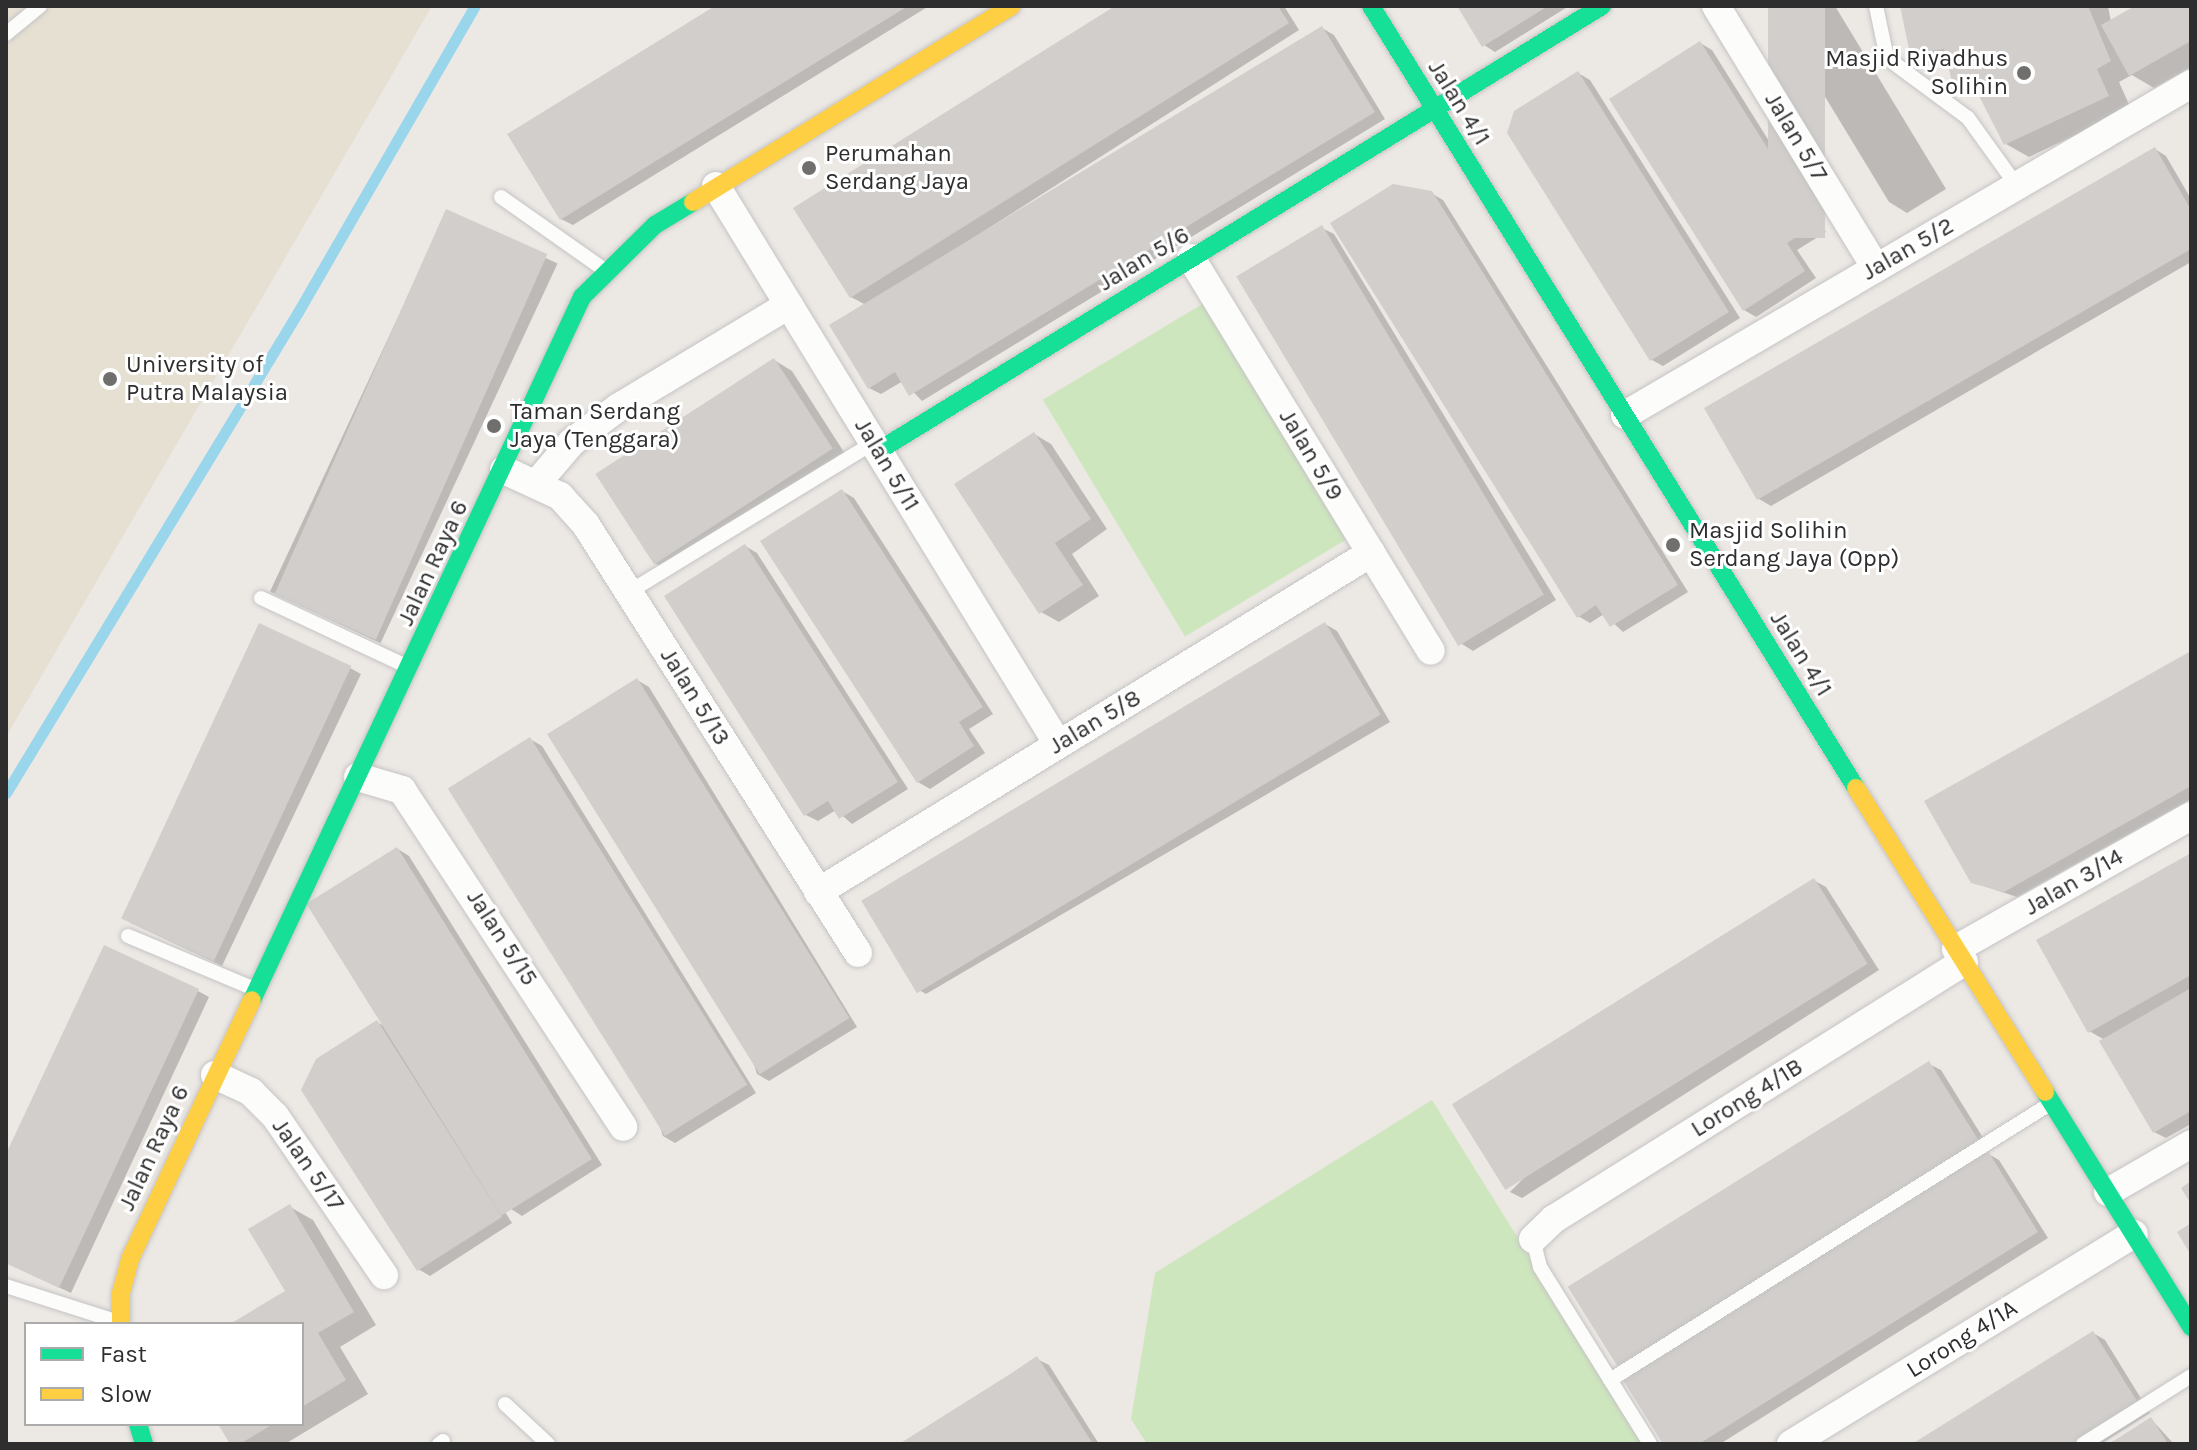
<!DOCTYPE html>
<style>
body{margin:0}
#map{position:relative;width:2197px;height:1450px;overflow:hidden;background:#ece8e4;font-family:Karla,sans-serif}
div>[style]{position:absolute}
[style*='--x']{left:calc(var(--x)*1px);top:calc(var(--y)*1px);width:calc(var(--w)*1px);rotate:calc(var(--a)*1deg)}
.education>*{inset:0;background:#e6e0d3}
.green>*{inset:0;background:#cee6be;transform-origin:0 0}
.shadow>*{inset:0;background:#0003;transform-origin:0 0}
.stream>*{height:11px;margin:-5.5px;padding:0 5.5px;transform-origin:5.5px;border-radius:5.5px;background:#99d6ec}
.building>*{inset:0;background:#d1cecb;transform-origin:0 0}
.roads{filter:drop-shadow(0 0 2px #c5c4c5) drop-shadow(0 0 2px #c5c4c5)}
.lane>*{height:14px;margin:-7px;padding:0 7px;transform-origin:7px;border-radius:7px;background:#fcfcfb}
.street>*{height:28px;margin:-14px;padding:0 14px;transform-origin:14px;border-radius:14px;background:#fcfcfb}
.fast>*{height:18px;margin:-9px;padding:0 9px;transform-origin:9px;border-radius:9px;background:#16e098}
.slow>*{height:18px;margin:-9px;padding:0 9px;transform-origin:9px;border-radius:9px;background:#ffcf43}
.dots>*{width:22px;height:22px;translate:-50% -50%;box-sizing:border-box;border:4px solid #fff;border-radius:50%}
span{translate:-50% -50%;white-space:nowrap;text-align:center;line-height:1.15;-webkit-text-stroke:6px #fff;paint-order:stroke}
.poi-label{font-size:24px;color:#2e2e2e}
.right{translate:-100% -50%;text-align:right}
.left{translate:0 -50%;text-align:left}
.street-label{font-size:24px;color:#2e2e2e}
.frame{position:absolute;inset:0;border:8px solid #2e2e2e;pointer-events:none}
.legend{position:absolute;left:24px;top:1322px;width:280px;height:104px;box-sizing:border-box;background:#fff;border:2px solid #ababab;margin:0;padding:10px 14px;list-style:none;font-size:24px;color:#2e2e2e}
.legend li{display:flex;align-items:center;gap:16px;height:40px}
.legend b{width:40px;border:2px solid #ababab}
</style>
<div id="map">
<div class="education">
<i style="clip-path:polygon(6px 6px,432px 6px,6px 737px)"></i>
</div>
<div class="green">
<i style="left:1204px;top:303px;width:276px;height:188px;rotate:59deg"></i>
<i style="clip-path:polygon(1432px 1100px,1646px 1444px,1147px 1444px,1131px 1419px,1155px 1273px)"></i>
</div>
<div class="shadow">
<i style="clip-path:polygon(719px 6px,929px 6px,573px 225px,561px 219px)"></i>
<i style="clip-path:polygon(1119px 6px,1284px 6px,1299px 30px,909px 279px,1322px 28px,1334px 35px,1385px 119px,922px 401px,903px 381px,881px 394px,869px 388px,866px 305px,851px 297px)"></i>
<i style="clip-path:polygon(1460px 6px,1569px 6px,1495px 52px,1484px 45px)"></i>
<i style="clip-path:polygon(1770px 6px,1835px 6px,1946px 189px,1907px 213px,1889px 202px)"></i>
<i style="clip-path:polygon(1902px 6px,2108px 6px,2111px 22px,2139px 6px,2191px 6px,2191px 67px,2154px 88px,2132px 75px,2119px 82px,2131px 109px,2029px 157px,2006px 144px,1980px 93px,1954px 81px,1950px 64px,1935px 67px,1912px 53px)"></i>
<i style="clip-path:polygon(1700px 43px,1712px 50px,1826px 232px,1797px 250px,1816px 278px,1756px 317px,1744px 310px)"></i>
<i style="clip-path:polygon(1578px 73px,1590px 80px,1740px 318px,1663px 366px,1652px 360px)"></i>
<i style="clip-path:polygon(2155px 149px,2166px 156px,2191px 199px,2191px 262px,1771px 506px,1759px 499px,1707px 409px)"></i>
<i style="clip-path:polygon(1431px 193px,1443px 200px,1688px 592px,1623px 632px,1604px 614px,1590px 623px,1578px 616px)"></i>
<i style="left:447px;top:212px;width:122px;height:419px;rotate:25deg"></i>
<i style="clip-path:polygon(1322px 228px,1334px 234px,1556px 600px,1473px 651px,1462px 644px)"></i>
<i style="clip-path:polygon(774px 360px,792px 371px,849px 460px,671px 572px,653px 562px)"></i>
<i style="clip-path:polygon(1034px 434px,1051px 444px,1107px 529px,1072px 554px,1099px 596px,1059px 622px,1041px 612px)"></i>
<i style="clip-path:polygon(842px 491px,854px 498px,993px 714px,969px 729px,985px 753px,930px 789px,918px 782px)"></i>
<i style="clip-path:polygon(745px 546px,757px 553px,908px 789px,852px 824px,836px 810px,818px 821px,806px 815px)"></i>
<i style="clip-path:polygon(1325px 624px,1337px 631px,1390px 722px,926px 994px,914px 987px)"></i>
<i style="clip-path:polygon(2191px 653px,2191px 799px,2017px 897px,1972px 882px)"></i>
<i style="clip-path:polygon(350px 668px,361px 674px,222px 966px,131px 923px)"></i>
<i style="clip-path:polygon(637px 680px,649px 687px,857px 1027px,769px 1081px,757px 1074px)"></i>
<i style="clip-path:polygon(530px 739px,542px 746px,756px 1093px,675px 1143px,663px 1136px)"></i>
<i style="clip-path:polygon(398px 849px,409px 856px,602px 1165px,522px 1216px,511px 1209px)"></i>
<i style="clip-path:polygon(2191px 856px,2191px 1124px,2166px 1138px,2154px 1132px,2105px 1040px,2089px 1031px)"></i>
<i style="clip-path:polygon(1815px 881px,1826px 887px,1879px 970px,1522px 1198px,1510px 1192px)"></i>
<i style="clip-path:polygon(198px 991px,209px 997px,71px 1293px,6px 1263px,6px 1159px)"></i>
<i style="clip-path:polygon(377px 1022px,389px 1029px,512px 1223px,430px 1276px,418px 1269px)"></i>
<i style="clip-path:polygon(1929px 1064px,1941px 1070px,1990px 1149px,1985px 1152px,1999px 1160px,2048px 1238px,1720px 1444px,1665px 1444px)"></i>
<i style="clip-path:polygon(290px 1207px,313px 1220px,376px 1325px,340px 1347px,368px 1394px,285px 1444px,232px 1444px,220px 1424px,302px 1424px,302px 1324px,234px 1324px,288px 1292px)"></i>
<i style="clip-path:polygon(2093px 1333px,2105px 1340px,2150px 1413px,2101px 1444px,1916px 1444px)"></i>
<i style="clip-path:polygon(1037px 1359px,1049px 1365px,1099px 1444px,902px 1444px)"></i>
<i style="clip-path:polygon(2151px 1419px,2174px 1444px,2112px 1444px)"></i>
</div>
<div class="stream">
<i style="--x:6;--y:793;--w:563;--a:-58.74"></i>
<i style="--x:298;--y:312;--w:354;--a:-60"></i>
</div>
<div class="building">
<i style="clip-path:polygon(715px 6px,908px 6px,560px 220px,507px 134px)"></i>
<i style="clip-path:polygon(1115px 6px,1278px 6px,1289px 23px,850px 298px,793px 208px)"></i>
<i style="clip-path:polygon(1457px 6px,1548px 6px,1482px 47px)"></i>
<i style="left:1768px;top:6px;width:57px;height:232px"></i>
<i style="clip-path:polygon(1900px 6px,2088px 6px,2111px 61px,2097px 69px,2109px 96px,2004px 145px,1969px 76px,1952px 82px,1944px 49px,1910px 54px)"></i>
<i style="clip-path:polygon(2135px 6px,2191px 6px,2191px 41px,2129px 76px,2101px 25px)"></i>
<i style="clip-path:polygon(1322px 26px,1375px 112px,909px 396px,895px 372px,868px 389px,829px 325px)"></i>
<i style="clip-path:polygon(1700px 41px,1816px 225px,1787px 243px,1805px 271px,1743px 311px,1609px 99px)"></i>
<i style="clip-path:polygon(1578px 71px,1729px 312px,1650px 361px,1507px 133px,1514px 111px)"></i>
<i style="clip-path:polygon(2155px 147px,2191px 210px,2191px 249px,1757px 500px,1704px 408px)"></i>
<i style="clip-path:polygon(1393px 184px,1432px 191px,1678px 585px,1610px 627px,1596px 605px,1577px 618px,1330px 223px)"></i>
<i style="left:446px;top:209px;width:111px;height:422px;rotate:24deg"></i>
<i style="left:1322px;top:225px;width:431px;height:100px;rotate:59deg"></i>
<i style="left:774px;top:358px;width:108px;height:213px;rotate:57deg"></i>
<i style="clip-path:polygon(1034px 432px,1091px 519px,1055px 543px,1083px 585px,1039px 614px,954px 484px)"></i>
<i style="clip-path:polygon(842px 489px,983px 707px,959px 722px,974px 746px,917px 783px,760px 541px)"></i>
<i style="clip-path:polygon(745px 544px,898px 782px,839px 819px,828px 801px,804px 816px,664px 596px)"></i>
<i style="left:1325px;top:622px;width:108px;height:541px;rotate:59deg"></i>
<i style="left:259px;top:623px;width:102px;height:326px;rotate:25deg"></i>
<i style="clip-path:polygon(2191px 651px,2191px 786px,2004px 892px,1971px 883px,1924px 801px)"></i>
<i style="left:637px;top:678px;width:401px;height:106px;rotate:58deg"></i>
<i style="left:530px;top:737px;width:410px;height:97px;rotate:58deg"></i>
<i style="left:397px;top:847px;width:368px;height:107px;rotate:58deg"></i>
<i style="clip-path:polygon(2191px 853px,2191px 975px,2088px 1033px,2036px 940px)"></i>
<i style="left:1814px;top:878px;width:101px;height:427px;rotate:58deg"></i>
<i style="clip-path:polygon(104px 945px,199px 989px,59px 1288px,6px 1263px,6px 1154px)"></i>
<i style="clip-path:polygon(2191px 988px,2191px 1111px,2153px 1133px,2099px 1041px)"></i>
<i style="clip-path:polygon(377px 1020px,502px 1217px,417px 1271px,301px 1090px,316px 1059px)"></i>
<i style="left:1929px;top:1061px;width:95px;height:426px;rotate:58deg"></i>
<i style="clip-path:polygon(1988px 1151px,2038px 1232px,1699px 1444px,1663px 1444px,1623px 1380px)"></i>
<i style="clip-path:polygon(2191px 1181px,2191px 1204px,2181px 1188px)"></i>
<i style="clip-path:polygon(290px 1204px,354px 1312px,318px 1333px,346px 1380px,302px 1407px,302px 1324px,230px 1324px,285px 1291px,248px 1229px)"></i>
<i style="clip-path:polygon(2191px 1223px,2191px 1255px,2177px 1232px)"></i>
<i style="clip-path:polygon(2093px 1331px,2140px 1406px,2079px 1444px,1912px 1444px)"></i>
<i style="clip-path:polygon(1037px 1356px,1093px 1444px,899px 1444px,1007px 1376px)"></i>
<i style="clip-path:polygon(2151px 1417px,2168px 1444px,2108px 1444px,2120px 1437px)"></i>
<i style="clip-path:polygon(218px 1424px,273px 1424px,240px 1444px,230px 1444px)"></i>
</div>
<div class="roads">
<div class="lane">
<i style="--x:1876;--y:6;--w:53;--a:78.1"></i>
<i style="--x:1887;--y:58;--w:101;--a:36.5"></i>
<i style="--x:1968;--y:118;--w:84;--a:54.2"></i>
<i style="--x:6;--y:34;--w:44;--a:-39.5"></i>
<i style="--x:501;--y:197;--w:125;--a:35.2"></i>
<i style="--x:629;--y:592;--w:286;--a:-31.4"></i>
<i style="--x:261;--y:598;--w:160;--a:25.1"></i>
<i style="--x:128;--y:936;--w:138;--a:22.7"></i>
<i style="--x:1533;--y:1239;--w:29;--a:76"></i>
<i style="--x:1540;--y:1267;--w:208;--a:58.1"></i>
<i style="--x:6;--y:1286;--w:115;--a:17.7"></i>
<i style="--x:1610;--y:1380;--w:517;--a:-32.12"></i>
<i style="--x:505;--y:1404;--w:59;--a:42.9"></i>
<i style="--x:439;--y:1444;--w:5;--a:-37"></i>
<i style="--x:2083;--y:1444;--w:128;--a:-32.2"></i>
</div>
<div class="street">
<i style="--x:1716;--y:6;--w:307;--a:58.6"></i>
<i style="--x:716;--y:186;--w:654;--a:58.5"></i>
<i style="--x:1191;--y:258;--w:460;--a:58.6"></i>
<i style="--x:1625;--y:415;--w:656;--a:-30.32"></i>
<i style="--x:504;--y:470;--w:62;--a:24.9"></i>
<i style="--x:560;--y:496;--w:39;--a:48"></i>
<i style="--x:586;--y:525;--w:507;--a:57.56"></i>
<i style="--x:537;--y:483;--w:54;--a:-49.5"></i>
<i style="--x:572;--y:442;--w:59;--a:-36.7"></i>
<i style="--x:619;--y:407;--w:198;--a:-31"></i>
<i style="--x:358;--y:777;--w:46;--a:16.5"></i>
<i style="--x:402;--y:790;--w:403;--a:56.7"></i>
<i style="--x:818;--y:892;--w:649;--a:-31.51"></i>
<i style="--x:1956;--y:949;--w:270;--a:-29.5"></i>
<i style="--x:215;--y:1075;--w:40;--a:25"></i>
<i style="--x:251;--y:1092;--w:34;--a:45"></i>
<i style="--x:275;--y:1116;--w:193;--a:55.6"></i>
<i style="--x:2108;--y:1192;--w:96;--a:-30"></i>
<i style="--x:1533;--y:1239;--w:29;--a:-44"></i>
<i style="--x:1554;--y:1219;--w:484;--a:-32.1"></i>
<i style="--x:1791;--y:1444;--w:402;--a:-31.5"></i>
</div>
<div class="fast">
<i style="--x:1371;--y:6;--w:920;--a:58.19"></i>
<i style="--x:878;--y:451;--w:850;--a:-31.58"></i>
<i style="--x:252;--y:1000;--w:777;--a:-64.85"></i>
<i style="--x:582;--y:297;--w:103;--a:-44.6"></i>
<i style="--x:655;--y:225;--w:44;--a:-31.2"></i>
<i style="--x:2045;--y:1092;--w:277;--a:58.1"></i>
<i style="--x:138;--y:1424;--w:21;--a:73"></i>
</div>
<div class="slow">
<i style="--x:693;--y:202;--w:374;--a:-31.6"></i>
<i style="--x:1856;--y:788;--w:358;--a:58.1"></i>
<i style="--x:121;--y:1324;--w:31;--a:-90"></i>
<i style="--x:121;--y:1293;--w:35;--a:-75"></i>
<i style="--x:130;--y:1259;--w:286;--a:-64.8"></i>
</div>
</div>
<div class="dots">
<i style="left:2024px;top:73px;background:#706f6e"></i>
<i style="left:809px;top:168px;background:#706f6e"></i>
<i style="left:110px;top:379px;background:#706f6e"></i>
<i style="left:494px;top:426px;background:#706f6e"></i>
<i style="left:1673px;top:545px;background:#706f6e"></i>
</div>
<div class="poi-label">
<span class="right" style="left:2008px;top:73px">Masjid Riyadhus<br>Solihin</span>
<span class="left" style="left:825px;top:168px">Perumahan<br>Serdang Jaya</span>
<span class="left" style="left:126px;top:379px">University of<br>Putra Malaysia</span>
<span class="left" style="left:510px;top:426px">Taman Serdang<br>Jaya (Tenggara)</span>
<span class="left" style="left:1689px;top:545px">Masjid Solihin<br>Serdang Jaya (Opp)</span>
</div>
<div class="street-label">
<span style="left:1459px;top:103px;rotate:58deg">Jalan 4/1</span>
<span style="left:1796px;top:137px;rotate:59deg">Jalan 5/7</span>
<span style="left:1908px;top:249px;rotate:-30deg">Jalan 5/2</span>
<span style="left:1144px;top:259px;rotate:-31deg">Jalan 5/6</span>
<span style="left:1311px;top:455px;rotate:59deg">Jalan 5/9</span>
<span style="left:887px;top:465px;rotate:59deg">Jalan 5/11</span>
<span style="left:433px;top:563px;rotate:-65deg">Jalan Raya 6</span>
<span style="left:1801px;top:654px;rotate:58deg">Jalan 4/1</span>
<span style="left:695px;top:697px;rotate:58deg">Jalan 5/13</span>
<span style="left:1095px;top:722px;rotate:-31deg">Jalan 5/8</span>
<span style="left:2074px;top:882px;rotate:-30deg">Jalan 3/14</span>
<span style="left:502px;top:938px;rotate:57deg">Jalan 5/15</span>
<span style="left:1747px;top:1098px;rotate:-32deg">Lorong 4/1B</span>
<span style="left:154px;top:1148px;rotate:-65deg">Jalan Raya 6</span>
<span style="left:308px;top:1165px;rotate:55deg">Jalan 5/17</span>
<span style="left:1962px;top:1339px;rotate:-32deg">Lorong 4/1A</span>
</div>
<div class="frame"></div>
<ul class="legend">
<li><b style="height:10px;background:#16e098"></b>Fast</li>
<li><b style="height:10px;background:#ffcf43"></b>Slow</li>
</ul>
</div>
